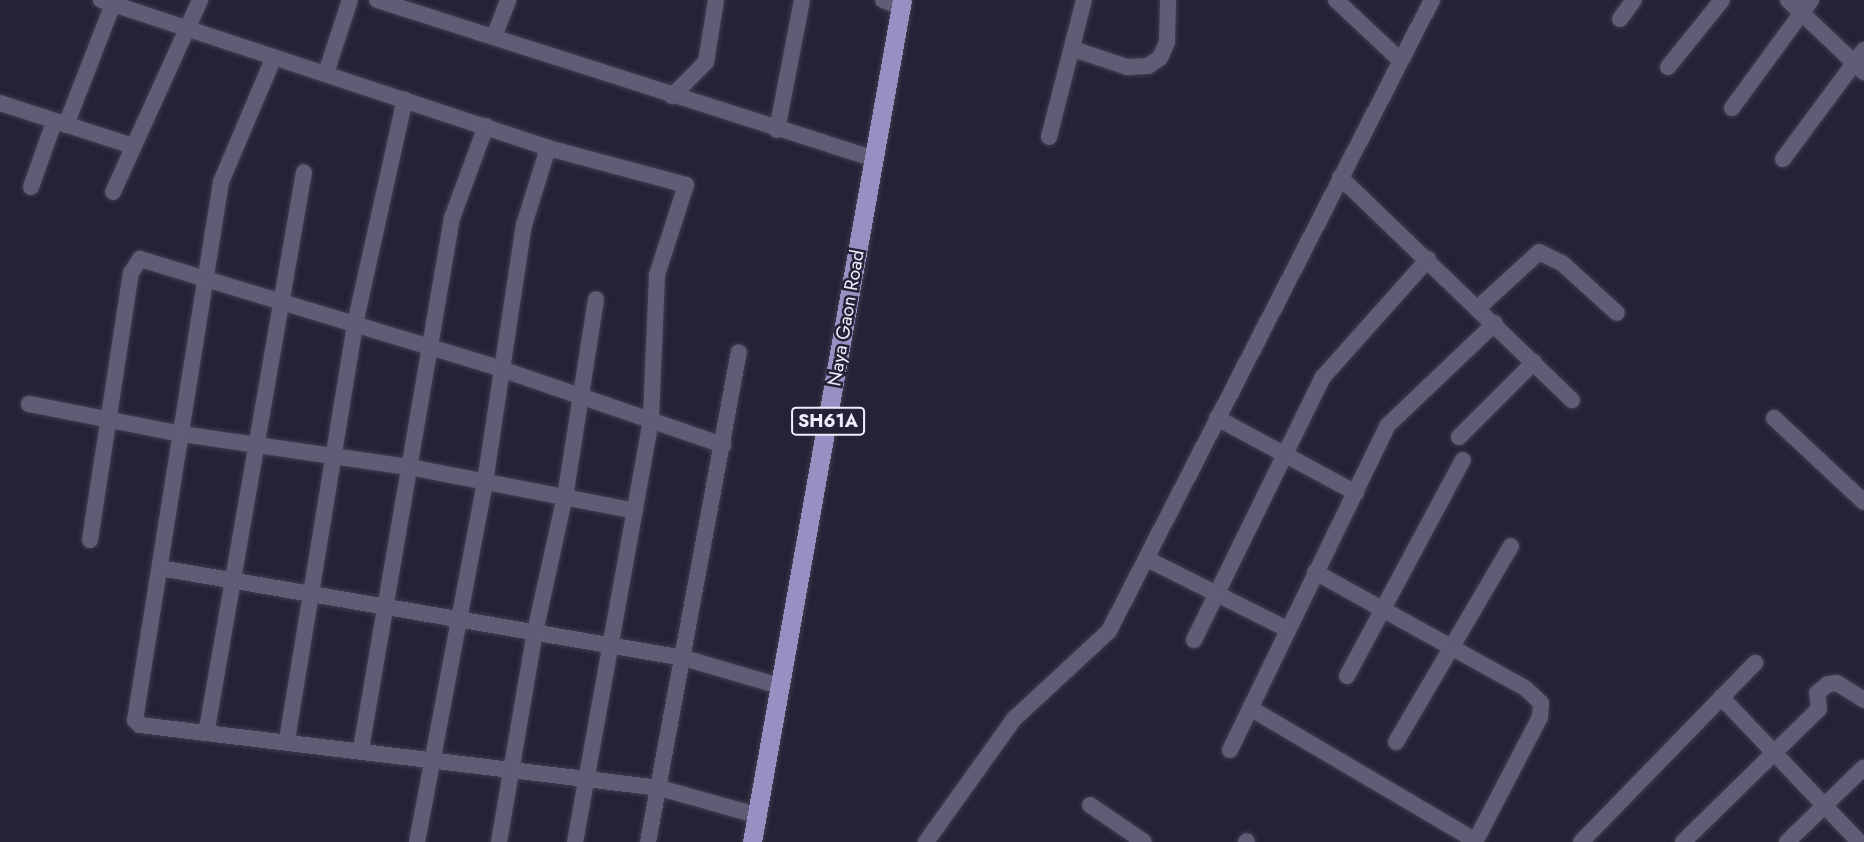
<!DOCTYPE html>
<style>
body{margin:0}
#map{position:relative;width:1864px;height:842px;overflow:hidden;background:#242237;font-family:Jost,sans-serif}
div>[style]{position:absolute}
[style*='--x']{left:calc(var(--x)*1px);top:calc(var(--y)*1px);width:calc(var(--w)*1px);rotate:calc(var(--a)*1deg)}
.roads{filter:drop-shadow(0 0 2px #403d4f) drop-shadow(0 0 2px #403d4f)}
.minor>*{height:16px;margin:-8px;padding:0 8px;transform-origin:8px;border-radius:8px;background:#5f5d76}
.primary>*{height:19px;margin:-9.5px;padding:0 9.5px;transform-origin:9.5px;border-radius:9.5px;background:#9691c2}
span{translate:-50% -50%;white-space:nowrap;text-align:center;line-height:1.15;-webkit-text-stroke:5px #242237;paint-order:stroke}
.shield-label span{padding:2px 5px;background:#242237;border:2px solid;border-radius:5px;-webkit-text-stroke-width:0}
.shield-label{font-size:18px;color:#efeefd;font-weight:700}
.street-label{font-size:19px;color:#efeefd}
</style>
<div id="map">
<div class="roads">
<div class="minor">
<i style="--x:101;--y:0;--w:471;--a:18.3"></i>
<i style="--x:548;--y:148;--w:143;--a:15"></i>
<i style="--x:686;--y:185;--w:95;--a:107.9"></i>
<i style="--x:657;--y:275;--w:145;--a:92.4"></i>
<i style="--x:651;--y:420;--w:429;--a:100.2"></i>
<i style="--x:377;--y:0;--w:523;--a:17.71"></i>
<i style="--x:883;--y:0;--w:19;--a:21"></i>
<i style="--x:1336;--y:0;--w:88;--a:43.2"></i>
<i style="--x:1788;--y:0;--w:105;--a:43.5"></i>
<i style="--x:1620;--y:19;--w:24;--a:-54"></i>
<i style="--x:494;--y:37;--w:40;--a:-69"></i>
<i style="--x:1073;--y:49;--w:57;--a:18.4"></i>
<i style="--x:1127;--y:67;--w:21;--a:-3"></i>
<i style="--x:1148;--y:66;--w:14;--a:-34"></i>
<i style="--x:1160;--y:58;--w:17;--a:-66"></i>
<i style="--x:1167;--y:42;--w:42;--a:-88.6"></i>
<i style="--x:274;--y:57;--w:136;--a:113"></i>
<i style="--x:221;--y:182;--w:545;--a:99.08"></i>
<i style="--x:135;--y:720;--w:7;--a:45"></i>
<i style="--x:140;--y:725;--w:524;--a:6.91"></i>
<i style="--x:660;--y:788;--w:100;--a:15.7"></i>
<i style="--x:1668;--y:67;--w:86;--a:-51.1"></i>
<i style="--x:326;--y:73;--w:77;--a:-71.8"></i>
<i style="--x:672;--y:96;--w:48;--a:-45"></i>
<i style="--x:706;--y:62;--w:63;--a:-80.8"></i>
<i style="--x:0;--y:103;--w:139;--a:18"></i>
<i style="--x:1732;--y:108;--w:134;--a:-53.8"></i>
<i style="--x:66;--y:125;--w:130;--a:-68.8"></i>
<i style="--x:777;--y:130;--w:132;--a:-79.1"></i>
<i style="--x:1049;--y:137;--w:141;--a:-75.7"></i>
<i style="--x:1783;--y:159;--w:136;--a:-53.4"></i>
<i style="--x:1340;--y:177;--w:322;--a:43.9"></i>
<i style="--x:31;--y:187;--w:69;--a:-70.5"></i>
<i style="--x:113;--y:192;--w:211;--a:-65.6"></i>
<i style="--x:1479;--y:307;--w:81;--a:-42.5"></i>
<i style="--x:1539;--y:252;--w:25;--a:26"></i>
<i style="--x:1562;--y:263;--w:74;--a:42.3"></i>
<i style="--x:29;--y:404;--w:156;--a:11.1"></i>
<i style="--x:182;--y:434;--w:229;--a:8.3"></i>
<i style="--x:409;--y:467;--w:230;--a:11"></i>
<i style="--x:1217;--y:418;--w:158;--a:28.3"></i>
<i style="--x:1774;--y:418;--w:123;--a:43"></i>
<i style="--x:1459;--y:437;--w:106;--a:-45"></i>
<i style="--x:90;--y:540;--w:270;--a:-81.3"></i>
<i style="--x:131;--y:273;--w:17;--a:-57"></i>
<i style="--x:140;--y:259;--w:377;--a:16.9"></i>
<i style="--x:501;--y:369;--w:235;--a:18.9"></i>
<i style="--x:1147;--y:559;--w:157;--a:26.6"></i>
<i style="--x:160;--y:568;--w:532;--a:9.75"></i>
<i style="--x:684;--y:658;--w:100;--a:16.3"></i>
<i style="--x:1315;--y:572;--w:240;--a:28.9"></i>
<i style="--x:1525;--y:688;--w:22;--a:43"></i>
<i style="--x:1541;--y:703;--w:14;--a:94"></i>
<i style="--x:1540;--y:717;--w:141;--a:117.5"></i>
<i style="--x:1194;--y:640;--w:293;--a:-63.9"></i>
<i style="--x:1323;--y:377;--w:158;--a:-48.3"></i>
<i style="--x:1347;--y:676;--w:245;--a:-61.8"></i>
<i style="--x:1721;--y:697;--w:200;--a:46.4"></i>
<i style="--x:1250;--y:708;--w:262;--a:30.5"></i>
<i style="--x:207;--y:729;--w:565;--a:-80.12"></i>
<i style="--x:287;--y:740;--w:422;--a:-80.7"></i>
<i style="--x:355;--y:324;--w:230;--a:-77.5"></i>
<i style="--x:1396;--y:742;--w:227;--a:-59.6"></i>
<i style="--x:361;--y:749;--w:539;--a:-80.28"></i>
<i style="--x:452;--y:218;--w:98;--a:-69.7"></i>
<i style="--x:1230;--y:750;--w:360;--a:-64.1"></i>
<i style="--x:1387;--y:426;--w:149;--a:-43.6"></i>
<i style="--x:1090;--y:805;--w:65;--a:34.4"></i>
<i style="--x:417;--y:842;--w:366;--a:-79.3"></i>
<i style="--x:485;--y:482;--w:260;--a:-81.4"></i>
<i style="--x:524;--y:225;--w:81;--a:-72.7"></i>
<i style="--x:499;--y:842;--w:213;--a:-80.3"></i>
<i style="--x:535;--y:632;--w:144;--a:-77.6"></i>
<i style="--x:566;--y:491;--w:194;--a:-81.1"></i>
<i style="--x:648;--y:842;--w:498;--a:-79.5"></i>
<i style="--x:926;--y:842;--w:151;--a:-54.4"></i>
<i style="--x:1014;--y:719;--w:129;--a:-42.8"></i>
<i style="--x:1109;--y:631;--w:709;--a:-62.89"></i>
<i style="--x:1246;--y:842;--w:1;--a:-45"></i>
<i style="--x:1581;--y:842;--w:250;--a:-45.8"></i>
<i style="--x:1683;--y:842;--w:190;--a:-44.4"></i>
<i style="--x:1819;--y:709;--w:16;--a:-97"></i>
<i style="--x:1817;--y:693;--w:14;--a:-39"></i>
<i style="--x:1828;--y:684;--w:9;--a:-6"></i>
<i style="--x:1837;--y:683;--w:32;--a:32"></i>
<i style="--x:1787;--y:842;--w:107;--a:-44.2"></i>
</div>
<div class="primary">
<i style="--x:752;--y:842;--w:855;--a:-79.9"></i>
</div>
</div>
<div class="shield-label">
<span style="left:828px;top:421px">SH61A</span>
</div>
<div class="street-label">
<span style="left:846px;top:318px;rotate:-80deg">Naya Gaon Road</span>
</div>
</div>
